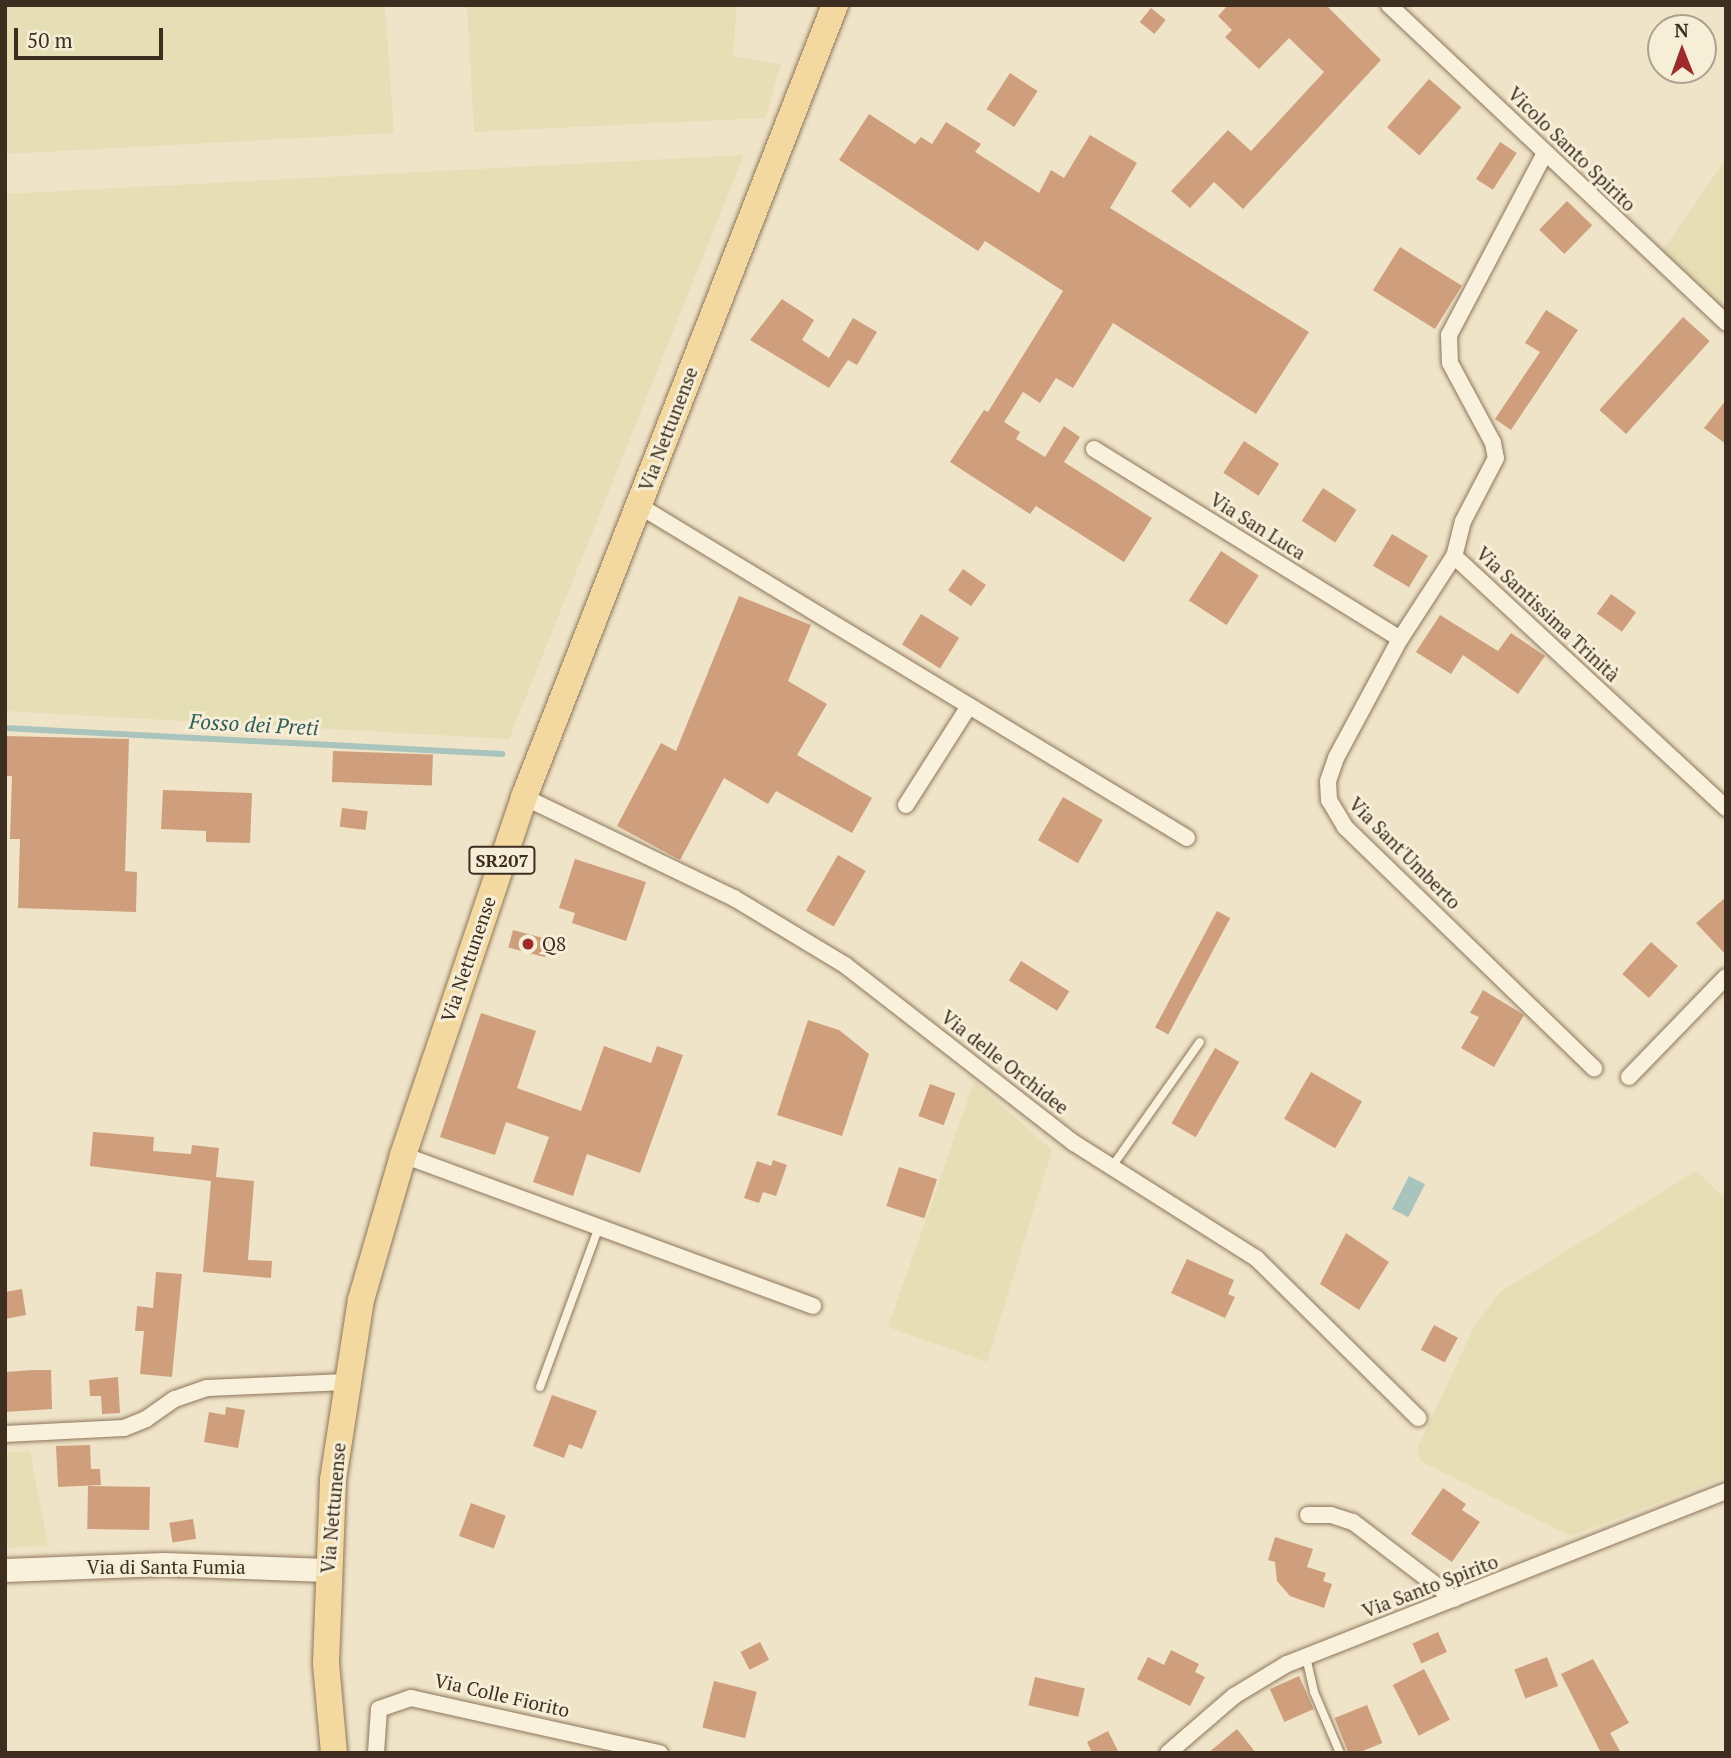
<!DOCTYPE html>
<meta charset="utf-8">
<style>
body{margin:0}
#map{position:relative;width:1731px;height:1758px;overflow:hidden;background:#f0e4c8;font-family:"PT Serif",serif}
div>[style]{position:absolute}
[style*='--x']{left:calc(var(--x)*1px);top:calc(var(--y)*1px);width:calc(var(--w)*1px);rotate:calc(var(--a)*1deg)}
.farmland>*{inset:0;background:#e6deb5}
.water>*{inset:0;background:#a9c4bc;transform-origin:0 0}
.stream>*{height:6px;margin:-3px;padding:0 3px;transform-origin:3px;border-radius:3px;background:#a9c4bc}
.building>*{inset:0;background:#cf9f7d;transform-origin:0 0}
.roads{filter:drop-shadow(0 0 2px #8d765c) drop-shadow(0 0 2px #8d765c)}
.lane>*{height:8px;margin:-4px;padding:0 4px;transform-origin:4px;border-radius:4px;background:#faf1dc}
.street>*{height:16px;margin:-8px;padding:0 8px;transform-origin:8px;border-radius:8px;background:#faf1dc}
.secondary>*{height:23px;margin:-11.5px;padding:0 11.5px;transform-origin:11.5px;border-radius:11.5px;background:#faf1dc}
.primary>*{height:26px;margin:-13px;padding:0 13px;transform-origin:13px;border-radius:13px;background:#f3d9a0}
.dots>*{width:19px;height:19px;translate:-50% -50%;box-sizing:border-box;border:4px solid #f7eed8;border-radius:50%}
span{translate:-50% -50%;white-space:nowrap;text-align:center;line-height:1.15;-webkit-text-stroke:6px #f7eed8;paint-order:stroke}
.shield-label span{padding:2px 5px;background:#f7eed8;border:2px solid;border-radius:5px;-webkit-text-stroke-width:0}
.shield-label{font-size:18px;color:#3d2e20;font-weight:700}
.street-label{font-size:19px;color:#3d2e20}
.poi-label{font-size:19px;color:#3d2e20}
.left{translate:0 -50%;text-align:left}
.water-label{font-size:21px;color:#2f5d5a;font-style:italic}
.frame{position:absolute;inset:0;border:7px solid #3d2e20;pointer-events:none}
.north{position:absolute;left:1647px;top:14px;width:70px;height:70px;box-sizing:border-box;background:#f7eed8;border:2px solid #ada18e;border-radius:50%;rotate:359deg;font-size:19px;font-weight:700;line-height:28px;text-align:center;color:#3d2e20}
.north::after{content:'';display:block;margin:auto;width:24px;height:32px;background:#9e2a2b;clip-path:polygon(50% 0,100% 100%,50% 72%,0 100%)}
.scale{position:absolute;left:14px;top:28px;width:149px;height:32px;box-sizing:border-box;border:4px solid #3d2e20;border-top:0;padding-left:9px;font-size:21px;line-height:24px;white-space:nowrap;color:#3d2e20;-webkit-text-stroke:5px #f7eed8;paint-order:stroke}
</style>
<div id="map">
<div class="farmland">
<i style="clip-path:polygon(5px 5px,385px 5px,394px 133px,5px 154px)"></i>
<i style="clip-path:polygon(467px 5px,737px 5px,733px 56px,781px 64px,765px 118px,474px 132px)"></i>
<i style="clip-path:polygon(744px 155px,509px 739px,5px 711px,5px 194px)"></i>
<i style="clip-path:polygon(1724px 162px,1726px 162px,1726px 311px,1662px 251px)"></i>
<i style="clip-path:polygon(974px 1082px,1052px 1150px,987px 1362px,888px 1327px)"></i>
<i style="clip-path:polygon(1696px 1171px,1726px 1199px,1726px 1477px,1570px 1536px,1420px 1461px,1417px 1449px,1474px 1327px,1500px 1292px)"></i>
<i style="clip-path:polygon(30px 1451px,48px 1545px,5px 1548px,5px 1452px)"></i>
</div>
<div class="water">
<i style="left:1409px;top:1176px;width:18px;height:37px;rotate:27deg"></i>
</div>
<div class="stream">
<i style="--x:5;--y:728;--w:498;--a:3"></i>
</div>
<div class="building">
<i style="clip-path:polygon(1228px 5px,1326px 5px,1381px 60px,1243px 209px,1214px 182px,1190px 208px,1171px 191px,1228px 130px,1251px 151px,1324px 72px,1289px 38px,1259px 69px,1225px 37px,1232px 30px,1218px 16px)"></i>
<i style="left:1151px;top:8px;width:19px;height:18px;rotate:39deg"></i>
<i style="left:1010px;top:73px;width:33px;height:43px;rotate:33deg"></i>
<i style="left:1429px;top:79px;width:43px;height:64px;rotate:41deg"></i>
<i style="clip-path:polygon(869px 114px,915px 144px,921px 137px,932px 144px,946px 122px,981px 144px,975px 152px,1039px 193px,1051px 170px,1064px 178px,1090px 135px,1137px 163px,1110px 208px,1309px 332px,1256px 414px,1113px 323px,1073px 388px,1056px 378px,1040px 403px,1023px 392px,1004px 422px,1020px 432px,1016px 439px,1045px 457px,1064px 426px,1080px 437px,1064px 462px,1152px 518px,1124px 562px,1036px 506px,1030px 514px,950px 462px,984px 410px,988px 412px,1063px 291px,985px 241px,978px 251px,839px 160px)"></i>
<i style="left:1500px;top:142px;width:20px;height:44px;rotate:33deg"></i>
<i style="left:1567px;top:201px;width:35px;height:40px;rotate:44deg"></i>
<i style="left:1400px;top:247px;width:73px;height:51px;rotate:32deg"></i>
<i style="clip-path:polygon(782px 299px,814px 320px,802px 340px,829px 358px,853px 318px,877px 332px,857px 365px,848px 360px,829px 388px,750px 340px)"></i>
<i style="clip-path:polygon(1546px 310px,1578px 330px,1511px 430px,1495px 419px,1540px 352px,1525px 343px)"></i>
<i style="left:1683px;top:317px;width:36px;height:125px;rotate:42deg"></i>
<i style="clip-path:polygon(1726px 400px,1726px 444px,1704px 428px)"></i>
<i style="left:1244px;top:441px;width:42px;height:38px;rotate:33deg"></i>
<i style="left:1323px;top:488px;width:40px;height:39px;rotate:33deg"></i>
<i style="left:1392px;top:534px;width:42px;height:37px;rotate:31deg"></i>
<i style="left:1221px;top:551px;width:45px;height:59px;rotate:33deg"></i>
<i style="left:963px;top:569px;width:28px;height:26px;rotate:35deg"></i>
<i style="left:1611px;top:594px;width:31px;height:24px;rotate:36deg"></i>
<i style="clip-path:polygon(739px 596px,811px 625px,788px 681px,827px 704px,797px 755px,872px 798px,852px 833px,776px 791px,768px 804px,724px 778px,680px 860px,617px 826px,661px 743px,676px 751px)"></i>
<i style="left:921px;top:614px;width:45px;height:36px;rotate:32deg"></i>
<i style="clip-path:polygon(1440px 615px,1498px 651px,1511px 633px,1545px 656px,1518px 694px,1463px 655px,1451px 674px,1416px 652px)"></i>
<i style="clip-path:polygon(5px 736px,129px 739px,125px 871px,137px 872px,136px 912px,18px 908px,20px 839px,10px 839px,12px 776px,5px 776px)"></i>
<i style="left:333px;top:751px;width:100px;height:31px;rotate:2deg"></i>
<i style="clip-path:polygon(163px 790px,252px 793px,250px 843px,206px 842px,206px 831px,161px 829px)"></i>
<i style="left:1063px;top:797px;width:46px;height:50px;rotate:30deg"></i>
<i style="left:342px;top:808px;width:26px;height:19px;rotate:7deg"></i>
<i style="left:838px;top:855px;width:32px;height:64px;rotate:30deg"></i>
<i style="clip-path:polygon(575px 859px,646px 882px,626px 941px,572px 923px,575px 913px,559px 908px)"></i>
<i style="clip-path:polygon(1726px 897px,1726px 955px,1696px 923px)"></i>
<i style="left:1217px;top:911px;width:15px;height:132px;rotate:28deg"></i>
<i style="left:513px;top:930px;width:38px;height:18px;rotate:15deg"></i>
<i style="left:1651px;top:942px;width:36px;height:43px;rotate:42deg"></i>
<i style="left:1021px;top:961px;width:57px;height:23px;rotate:32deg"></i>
<i style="clip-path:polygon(1483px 990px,1524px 1015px,1494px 1067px,1461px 1048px,1479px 1017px,1470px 1013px)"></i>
<i style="clip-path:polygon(481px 1013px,536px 1031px,517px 1088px,581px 1111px,604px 1046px,651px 1063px,657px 1046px,683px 1055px,640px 1173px,587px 1154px,573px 1196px,533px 1182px,549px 1137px,506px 1122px,495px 1155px,440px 1137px)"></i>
<i style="clip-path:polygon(808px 1020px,839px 1030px,869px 1054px,842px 1136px,777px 1115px)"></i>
<i style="left:1215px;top:1048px;width:28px;height:87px;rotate:30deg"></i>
<i style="left:1311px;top:1072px;width:59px;height:54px;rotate:30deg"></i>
<i style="left:930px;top:1084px;width:27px;height:34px;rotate:20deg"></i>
<i style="clip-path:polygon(93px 1132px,154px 1137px,153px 1151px,191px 1154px,192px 1145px,219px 1148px,216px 1177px,254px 1181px,248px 1260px,272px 1261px,271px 1278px,203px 1272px,211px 1181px,90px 1166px)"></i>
<i style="clip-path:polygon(773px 1160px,787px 1165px,776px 1196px,763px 1192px,759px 1203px,744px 1198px,757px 1161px,771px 1166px)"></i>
<i style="left:899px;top:1167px;width:40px;height:41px;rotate:18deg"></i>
<i style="clip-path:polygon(1346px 1233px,1389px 1262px,1359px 1310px,1320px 1284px)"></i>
<i style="clip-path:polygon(1187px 1259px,1234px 1280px,1228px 1294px,1235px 1297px,1225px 1318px,1171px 1293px)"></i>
<i style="clip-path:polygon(156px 1272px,182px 1274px,172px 1377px,140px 1374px,144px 1331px,135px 1331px,137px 1306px,153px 1308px)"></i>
<i style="clip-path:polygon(22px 1289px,26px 1315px,5px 1319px,5px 1292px)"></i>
<i style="left:1434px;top:1325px;width:27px;height:28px;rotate:28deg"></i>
<i style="clip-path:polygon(33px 1370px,51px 1370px,52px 1409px,5px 1412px,5px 1372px)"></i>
<i style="clip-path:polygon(118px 1377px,120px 1413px,102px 1414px,101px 1396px,90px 1396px,89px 1380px)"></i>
<i style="clip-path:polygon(552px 1395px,597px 1411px,582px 1449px,569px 1444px,564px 1458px,533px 1446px)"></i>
<i style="clip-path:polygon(226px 1407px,245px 1410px,238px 1448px,204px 1442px,209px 1412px,225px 1415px)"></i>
<i style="clip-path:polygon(90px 1445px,91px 1469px,100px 1469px,101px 1485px,58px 1487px,56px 1446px)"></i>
<i style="left:88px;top:1486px;width:62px;height:43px;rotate:1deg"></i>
<i style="clip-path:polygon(1443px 1488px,1466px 1504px,1462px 1510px,1480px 1522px,1452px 1562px,1411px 1534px)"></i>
<i style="left:471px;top:1503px;width:37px;height:35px;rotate:20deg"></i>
<i style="left:193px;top:1519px;width:20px;height:24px;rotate:81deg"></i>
<i style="clip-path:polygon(1275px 1537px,1313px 1549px,1307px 1567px,1326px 1573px,1323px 1581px,1332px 1584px,1324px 1608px,1290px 1596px,1277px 1581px,1275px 1562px,1268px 1560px)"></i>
<i style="left:1438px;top:1632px;width:22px;height:28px;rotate:66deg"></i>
<i style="left:760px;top:1642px;width:20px;height:22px;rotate:63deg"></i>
<i style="clip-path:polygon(1171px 1650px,1199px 1664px,1195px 1672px,1205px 1677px,1190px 1706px,1137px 1679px,1148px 1657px,1164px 1665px)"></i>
<i style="left:1547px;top:1657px;width:31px;height:35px;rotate:69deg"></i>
<i style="clip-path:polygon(1593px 1659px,1629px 1723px,1610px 1733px,1621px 1753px,1601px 1753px,1561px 1674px)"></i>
<i style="left:1424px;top:1669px;width:57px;height:35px;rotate:63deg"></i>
<i style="left:1299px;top:1676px;width:36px;height:32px;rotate:66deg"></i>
<i style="left:1035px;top:1677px;width:51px;height:29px;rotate:13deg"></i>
<i style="left:714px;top:1681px;width:44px;height:48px;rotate:14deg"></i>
<i style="left:1367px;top:1705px;width:41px;height:35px;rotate:68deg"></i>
<i style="clip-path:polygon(1237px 1729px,1256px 1753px,1208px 1753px)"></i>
<i style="clip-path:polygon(1108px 1731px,1119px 1753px,1092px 1753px,1087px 1742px)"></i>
</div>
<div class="roads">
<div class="lane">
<i style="--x:1111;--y:1168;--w:154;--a:-54.8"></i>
<i style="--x:540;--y:1387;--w:171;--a:-69.8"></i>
<i style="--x:1306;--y:1657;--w:36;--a:77"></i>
<i style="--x:1314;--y:1692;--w:66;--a:66.9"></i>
</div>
<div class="street">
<i style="--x:1389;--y:5;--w:463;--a:43.3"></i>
<i style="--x:1545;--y:153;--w:206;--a:117.8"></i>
<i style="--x:1449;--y:335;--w:28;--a:88"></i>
<i style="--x:1450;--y:363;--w:91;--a:61.7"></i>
<i style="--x:1493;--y:443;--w:15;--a:79"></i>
<i style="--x:1496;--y:458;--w:71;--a:117.6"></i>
<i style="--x:1463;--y:521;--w:36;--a:104"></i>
<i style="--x:1454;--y:556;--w:371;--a:42.8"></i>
<i style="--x:1094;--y:449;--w:360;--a:31.8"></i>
<i style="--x:638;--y:505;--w:642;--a:31.24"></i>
<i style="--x:1454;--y:556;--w:99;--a:123"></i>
<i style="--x:1400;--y:639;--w:135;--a:118.3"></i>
<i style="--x:1336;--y:758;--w:24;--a:109"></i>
<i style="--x:1328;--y:781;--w:19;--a:87"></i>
<i style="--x:1329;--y:800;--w:31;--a:59"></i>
<i style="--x:1345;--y:827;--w:347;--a:44.1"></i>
<i style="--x:524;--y:797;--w:233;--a:25.7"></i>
<i style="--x:734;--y:898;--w:130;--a:31.1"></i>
<i style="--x:845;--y:965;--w:290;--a:37.9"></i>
<i style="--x:1074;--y:1143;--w:215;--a:32.3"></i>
<i style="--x:1256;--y:1258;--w:228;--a:44.6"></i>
<i style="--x:906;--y:805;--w:117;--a:-57.5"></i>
<i style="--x:1629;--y:1077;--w:139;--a:-45.9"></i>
<i style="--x:403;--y:1155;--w:437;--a:20.2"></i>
<i style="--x:5;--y:1434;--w:119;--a:-2.9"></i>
<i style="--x:124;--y:1428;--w:24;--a:-22"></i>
<i style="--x:146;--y:1419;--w:35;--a:-35"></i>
<i style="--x:175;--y:1399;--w:34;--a:-19"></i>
<i style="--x:207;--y:1388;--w:139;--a:-2.5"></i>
<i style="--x:1308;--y:1515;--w:23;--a:0"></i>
<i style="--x:1331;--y:1515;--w:23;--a:18"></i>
<i style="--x:1353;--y:1522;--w:127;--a:37.3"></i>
<i style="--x:376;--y:1753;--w:44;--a:-86.1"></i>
<i style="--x:379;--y:1709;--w:34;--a:-19"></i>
<i style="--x:411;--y:1698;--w:255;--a:12.5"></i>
<i style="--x:1168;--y:1753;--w:87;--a:-40.8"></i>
<i style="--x:1234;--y:1696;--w:62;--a:-31.1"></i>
<i style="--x:1287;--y:1664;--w:472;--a:-21.5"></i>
</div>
<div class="secondary">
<i style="--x:5;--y:1570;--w:159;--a:-2.2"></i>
<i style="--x:164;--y:1564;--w:162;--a:2.1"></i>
</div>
<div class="primary">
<i style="--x:334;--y:1753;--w:90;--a:-95.1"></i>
<i style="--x:326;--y:1663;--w:183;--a:-87.8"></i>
<i style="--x:333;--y:1480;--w:182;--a:-81.2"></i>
<i style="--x:361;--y:1300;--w:151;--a:-73.8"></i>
<i style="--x:403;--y:1155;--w:378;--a:-71.3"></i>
<i style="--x:524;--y:797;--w:851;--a:-68.56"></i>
</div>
</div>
<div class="dots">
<i style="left:528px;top:944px;background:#9e2a2b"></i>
</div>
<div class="shield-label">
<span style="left:502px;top:860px">SR207</span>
</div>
<div class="street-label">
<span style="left:1572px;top:149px;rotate:44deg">Vicolo Santo Spirito</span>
<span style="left:668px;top:429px;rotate:-69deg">Via Nettunense</span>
<span style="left:1258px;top:526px;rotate:32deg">Via San Luca</span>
<span style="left:1548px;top:614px;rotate:43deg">Via Santissima Trinità</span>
<span style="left:1405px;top:853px;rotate:45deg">Via Sant'Umberto</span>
<span style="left:468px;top:959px;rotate:-71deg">Via Nettunense</span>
<span style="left:1005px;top:1062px;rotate:38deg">Via delle Orchidee</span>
<span style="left:333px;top:1508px;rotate:-85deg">Via Nettunense</span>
<span style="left:166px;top:1567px">Via di Santa Fumia</span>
<span style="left:1430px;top:1586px;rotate:-21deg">Via Santo Spirito</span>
<span style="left:502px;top:1695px;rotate:13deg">Via Colle Fiorito</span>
</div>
<div class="poi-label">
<span class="left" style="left:542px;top:944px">Q8</span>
</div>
<div class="water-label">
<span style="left:254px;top:724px;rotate:3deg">Fosso dei Preti</span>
</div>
<div class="frame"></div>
<div class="north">N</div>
<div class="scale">50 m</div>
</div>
